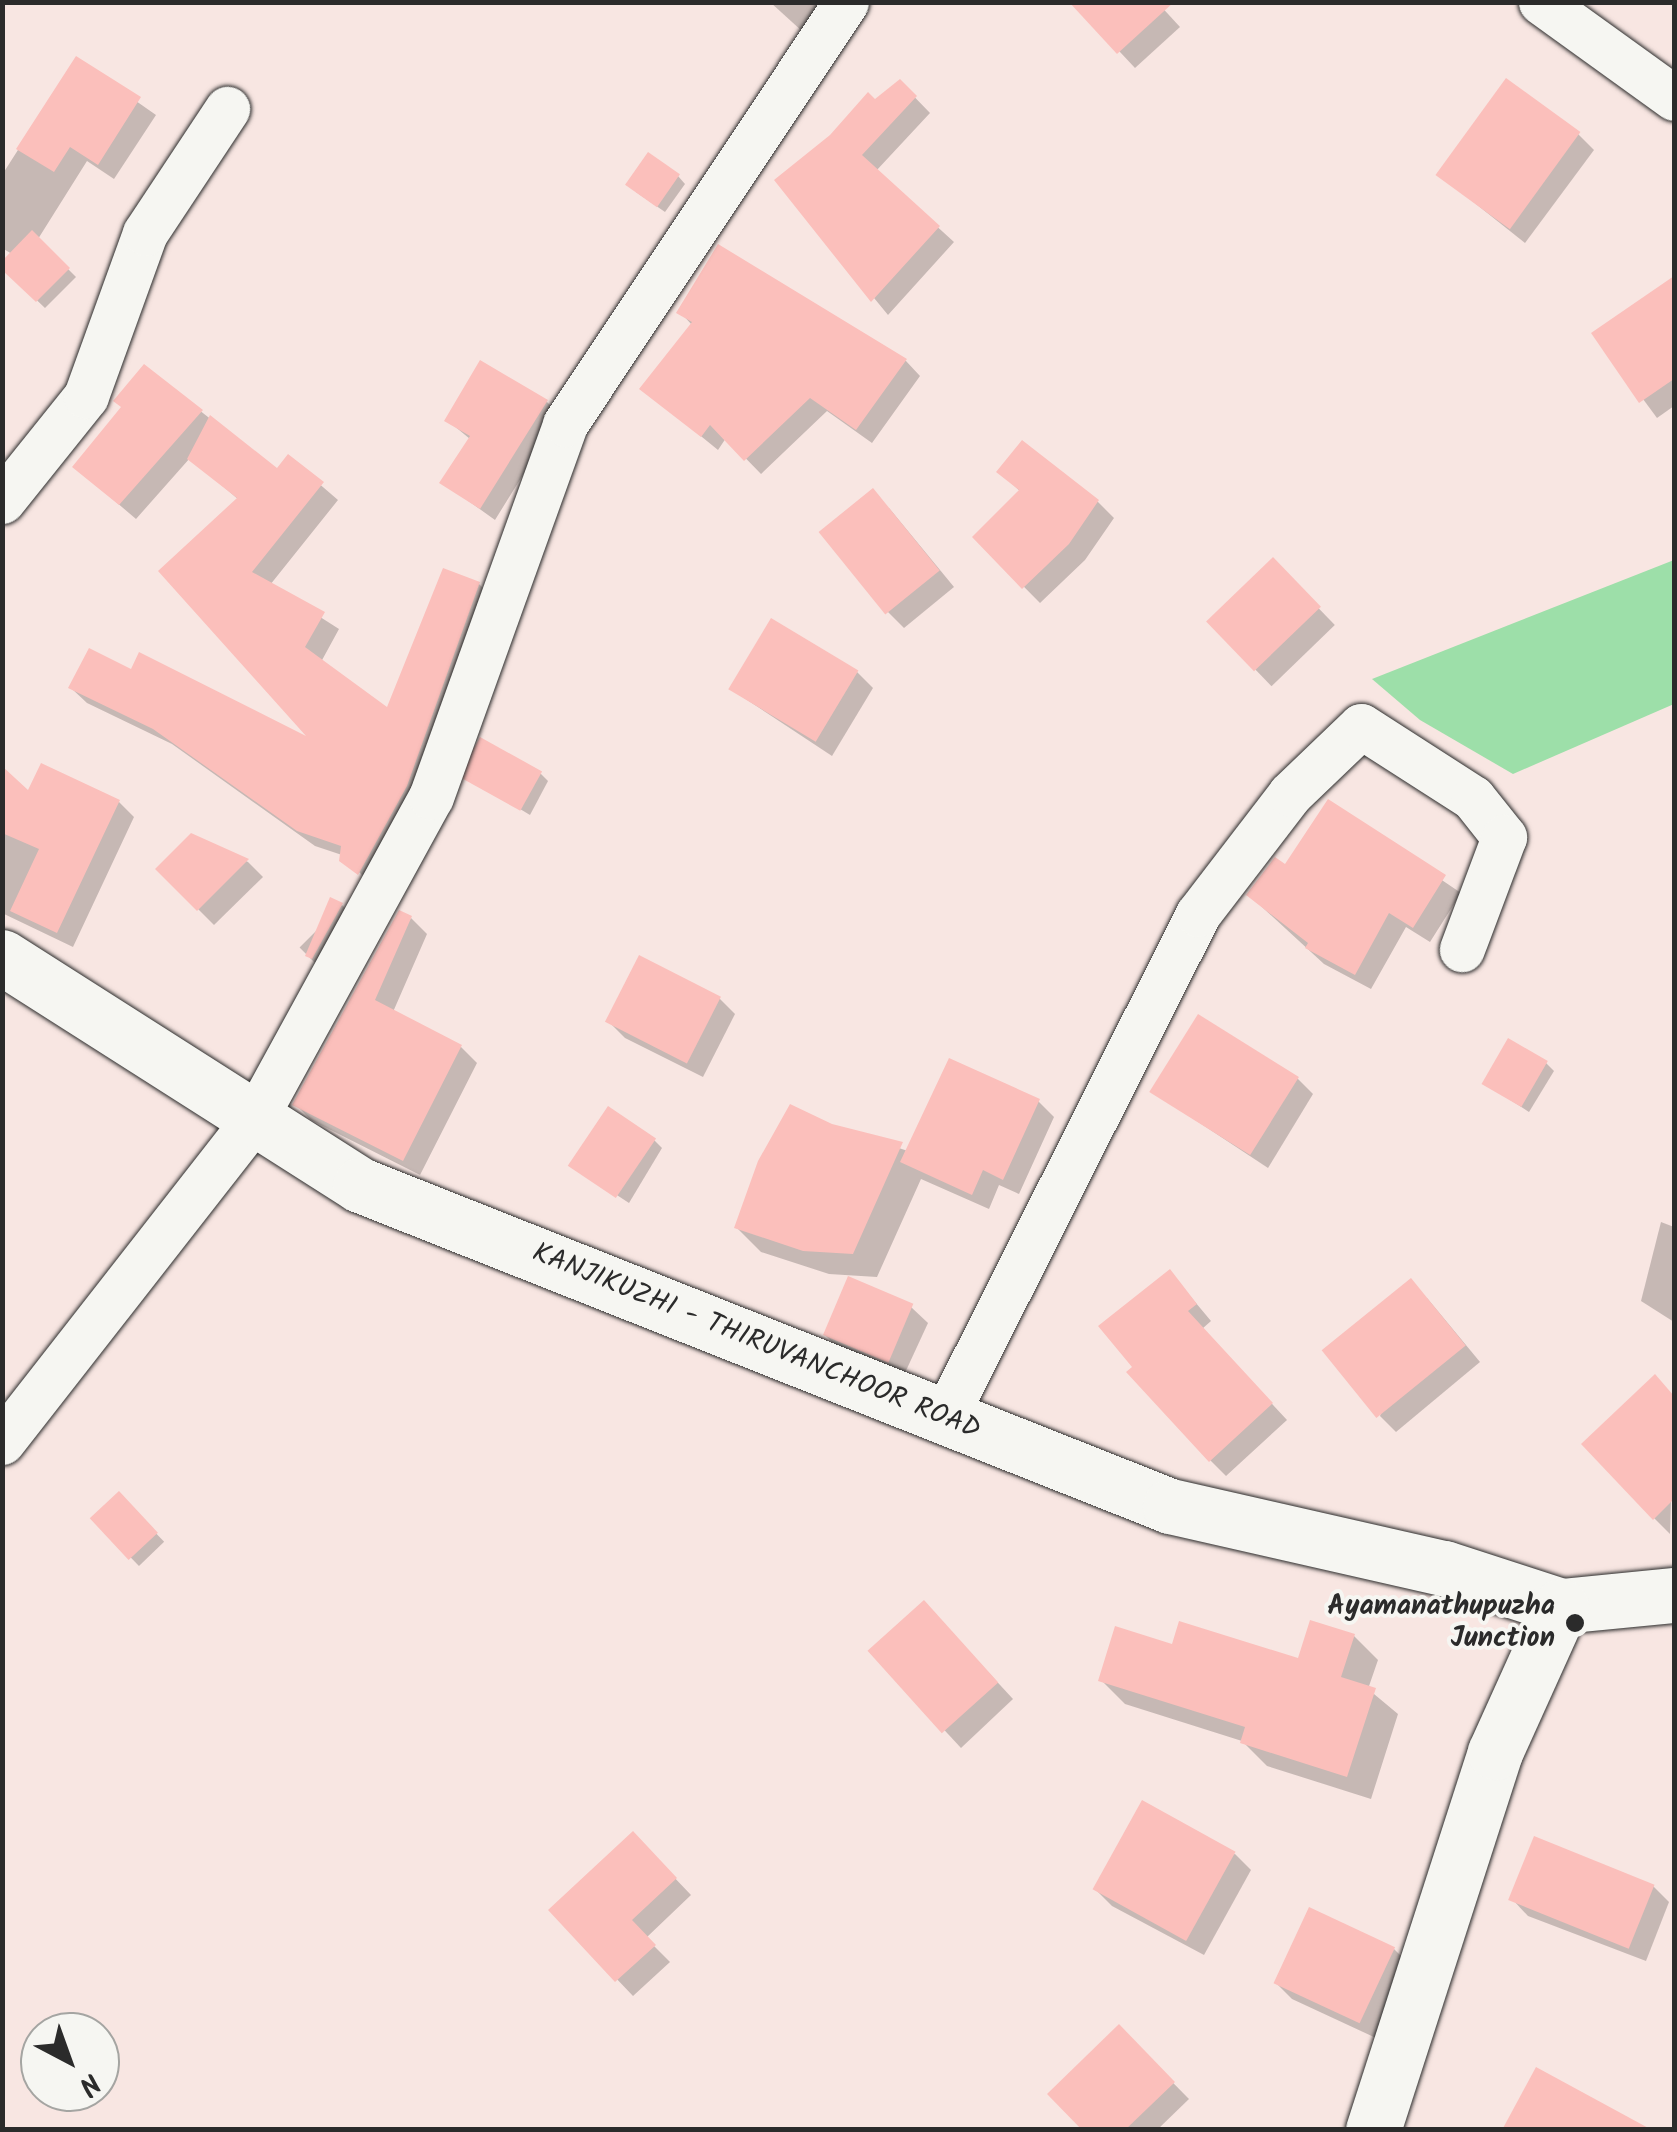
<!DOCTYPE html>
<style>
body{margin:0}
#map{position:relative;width:1677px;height:2132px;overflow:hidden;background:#f8e6e2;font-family:Kalam,sans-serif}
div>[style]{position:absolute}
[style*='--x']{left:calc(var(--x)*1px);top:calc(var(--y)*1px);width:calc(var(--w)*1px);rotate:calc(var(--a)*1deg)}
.green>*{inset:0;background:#9ddfa9}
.shadow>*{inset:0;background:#0003;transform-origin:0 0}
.building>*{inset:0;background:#fbbfbb;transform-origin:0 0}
.roads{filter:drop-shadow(0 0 2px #2b2b2b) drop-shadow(0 0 2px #2b2b2b)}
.street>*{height:45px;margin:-22.5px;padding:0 22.5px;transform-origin:22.5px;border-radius:22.5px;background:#f6f6f2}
.secondary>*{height:55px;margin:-27.5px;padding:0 27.5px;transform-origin:27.5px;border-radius:27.5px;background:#f6f6f2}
.dots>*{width:28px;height:28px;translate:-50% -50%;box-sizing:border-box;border:5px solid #f6f6f2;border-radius:50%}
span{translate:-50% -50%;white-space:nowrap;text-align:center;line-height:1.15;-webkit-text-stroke:8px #f6f6f2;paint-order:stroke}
.street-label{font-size:28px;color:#2b2b2b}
.poi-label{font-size:28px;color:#2b2b2b;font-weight:700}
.right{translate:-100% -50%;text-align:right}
.frame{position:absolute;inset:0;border:5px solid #2b2b2b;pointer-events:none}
.north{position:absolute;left:20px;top:2012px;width:100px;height:100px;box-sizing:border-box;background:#f6f6f2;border:2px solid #a5a5a2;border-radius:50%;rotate:139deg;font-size:28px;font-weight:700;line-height:40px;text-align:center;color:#2b2b2b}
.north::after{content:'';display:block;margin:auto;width:35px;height:45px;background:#2b2b2b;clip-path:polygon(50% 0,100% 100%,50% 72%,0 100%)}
</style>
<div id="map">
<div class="green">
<i style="clip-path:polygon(1674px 560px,1674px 704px,1513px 774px,1420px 720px,1372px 679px)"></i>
</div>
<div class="shadow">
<i style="clip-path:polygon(770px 2px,841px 2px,814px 42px)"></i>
<i style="clip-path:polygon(1073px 2px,1157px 2px,1180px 27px,1135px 68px)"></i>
<i style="clip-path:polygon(76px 59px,156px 115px,114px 179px,87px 161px,38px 239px,76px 277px,45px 308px,2px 267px,12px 254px,2px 248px,2px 175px)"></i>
<i style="clip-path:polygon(900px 82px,930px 113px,876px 171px,954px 242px,888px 315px,778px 181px)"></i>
<i style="clip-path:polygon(1578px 134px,1594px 150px,1525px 243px,1437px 173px)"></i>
<i style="clip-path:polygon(678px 176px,685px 184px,665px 212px,636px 192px)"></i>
<i style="clip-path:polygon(1674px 279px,1674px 406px,1657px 418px,1595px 334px)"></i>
<i style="clip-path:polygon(680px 312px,906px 361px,920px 376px,872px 443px,827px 411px,761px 474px,726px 438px,718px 450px,643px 389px,692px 325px)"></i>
<i style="clip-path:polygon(144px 367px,277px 471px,288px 457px,338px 500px,270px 585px,339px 629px,321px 662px,389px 711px,479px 584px,495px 600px,375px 888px,342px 855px,315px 846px,172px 744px,87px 703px,71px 688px,132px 672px,316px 744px,162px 571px,239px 500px,190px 458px,136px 519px,75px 467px,123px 407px)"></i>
<i style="clip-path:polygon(547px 402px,560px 415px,495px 520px,442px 482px,470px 439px,447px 420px)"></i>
<i style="clip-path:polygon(999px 472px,1098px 502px,1114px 518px,1085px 560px,1040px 603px,975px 537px,1021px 492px)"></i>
<i style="clip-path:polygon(889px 508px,954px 587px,904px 628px,888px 612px)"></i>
<i style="left:1273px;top:561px;width:89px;height:88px;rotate:46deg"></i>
<i style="clip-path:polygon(857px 672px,873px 688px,832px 756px,732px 690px)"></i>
<i style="clip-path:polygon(2px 769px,29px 794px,119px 802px,134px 817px,73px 947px,2px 913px)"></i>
<i style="clip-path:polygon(541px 774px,548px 781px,530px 815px,468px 778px)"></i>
<i style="clip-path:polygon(1328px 803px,1461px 893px,1430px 942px,1406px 927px,1371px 989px,1324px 964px,1249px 895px,1285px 868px)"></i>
<i style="clip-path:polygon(192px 836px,248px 862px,263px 877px,214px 925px,158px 869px)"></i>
<i style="left:342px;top:905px;width:23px;height:60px;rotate:45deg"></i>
<i style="clip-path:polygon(411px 918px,427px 934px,393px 1012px,461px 1047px,477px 1063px,420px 1175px,311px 1120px,295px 1104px)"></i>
<i style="clip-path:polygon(719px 998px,735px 1014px,703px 1077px,625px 1038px,609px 1022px)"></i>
<i style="clip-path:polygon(1546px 1063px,1554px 1071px,1529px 1112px,1484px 1083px)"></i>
<i style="clip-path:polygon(1297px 1078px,1313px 1094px,1268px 1168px,1153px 1092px)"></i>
<i style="clip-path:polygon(1038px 1101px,1054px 1117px,1019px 1194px,999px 1185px,989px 1209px,921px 1179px,877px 1277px,829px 1274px,761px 1252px,737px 1228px,831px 1126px,908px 1151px)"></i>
<i style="clip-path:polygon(654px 1140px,662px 1148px,629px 1203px,574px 1167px)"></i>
<i style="clip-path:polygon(1661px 1222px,1674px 1227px,1674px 1322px,1641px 1301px)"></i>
<i style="clip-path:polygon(1170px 1272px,1211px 1321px,1202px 1329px,1287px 1420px,1226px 1476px,1210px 1460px)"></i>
<i style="clip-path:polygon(1427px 1298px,1480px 1362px,1396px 1432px,1380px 1416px)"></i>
<i style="clip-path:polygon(911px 1307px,928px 1323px,904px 1375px,840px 1350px,824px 1334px)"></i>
<i style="clip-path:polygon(1654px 1378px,1674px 1398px,1670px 1534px,1654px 1518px)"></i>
<i style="left:119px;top:1495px;width:65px;height:35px;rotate:46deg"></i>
<i style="clip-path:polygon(939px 1619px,1013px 1699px,961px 1748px,871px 1651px)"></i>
<i style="clip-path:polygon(1354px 1636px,1378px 1660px,1368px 1689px,1398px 1714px,1371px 1799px,1267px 1766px,1242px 1741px,1125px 1704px,1101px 1680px,1174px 1647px,1299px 1661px)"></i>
<i style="clip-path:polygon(649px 1851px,691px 1895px,646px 1938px,670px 1962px,633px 1996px,551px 1910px)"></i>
<i style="clip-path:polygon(1235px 1854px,1251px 1870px,1204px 1955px,1112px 1906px,1096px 1890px)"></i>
<i style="clip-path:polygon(1653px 1886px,1669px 1902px,1646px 1961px,1528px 1916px,1512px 1899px)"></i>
<i style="clip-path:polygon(1394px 1949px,1410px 1965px,1376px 2038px,1292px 1999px,1276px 1983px)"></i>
<i style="clip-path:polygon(1119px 2028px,1189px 2099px,1157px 2130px,1085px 2130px)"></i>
</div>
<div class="building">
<i style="clip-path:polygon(1069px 2px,1174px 2px,1117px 54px)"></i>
<i style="clip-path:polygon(76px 56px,141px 97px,98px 165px,70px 147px,54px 172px,16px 149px)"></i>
<i style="left:1506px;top:78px;width:92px;height:120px;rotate:36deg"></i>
<i style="clip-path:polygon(900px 79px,917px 96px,862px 155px,940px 226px,871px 302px,774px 180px,830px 135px,868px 92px,875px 99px)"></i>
<i style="left:648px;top:152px;width:39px;height:40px;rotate:35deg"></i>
<i style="clip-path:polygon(32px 230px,70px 268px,36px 302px,2px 270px,2px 261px)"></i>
<i style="clip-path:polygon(718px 244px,907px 359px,856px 430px,810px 398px,744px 461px,710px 425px,701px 437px,639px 389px,692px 322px,676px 313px)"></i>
<i style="clip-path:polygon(1674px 276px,1674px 379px,1639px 403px,1591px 333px)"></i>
<i style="clip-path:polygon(480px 360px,548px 400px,480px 509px,439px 483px,470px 436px,444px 421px)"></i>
<i style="clip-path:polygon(144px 364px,203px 410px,119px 505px,72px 467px,121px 407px,113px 401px)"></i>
<i style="clip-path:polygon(210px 415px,277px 468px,288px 454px,324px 482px,252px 572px,325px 612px,305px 647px,387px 707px,443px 568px,480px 582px,407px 786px,358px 875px,339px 861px,341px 846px,297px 831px,153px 729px,68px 688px,89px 648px,131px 669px,139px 652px,306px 736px,158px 571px,237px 498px,187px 459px)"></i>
<i style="clip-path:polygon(1022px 440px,1099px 500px,1069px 544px,1022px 589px,972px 537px,1019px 490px,996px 472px)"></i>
<i style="left:873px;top:488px;width:106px;height:70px;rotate:51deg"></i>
<i style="left:1273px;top:557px;width:69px;height:93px;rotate:46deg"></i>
<i style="left:771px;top:618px;width:102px;height:83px;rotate:31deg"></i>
<i style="left:480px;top:737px;width:71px;height:45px;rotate:29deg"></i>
<i style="clip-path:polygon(41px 763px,120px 800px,57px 933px,10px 911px,39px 849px,2px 833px,2px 766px,28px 790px)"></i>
<i style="clip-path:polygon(1328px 799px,1446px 875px,1413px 928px,1389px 913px,1355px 975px,1305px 948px,1308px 943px,1246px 895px,1275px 857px,1285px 864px)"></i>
<i style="clip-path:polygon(191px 833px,249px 859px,197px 911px,155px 869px)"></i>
<i style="clip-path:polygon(330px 897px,343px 903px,312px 959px,305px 956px)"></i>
<i style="clip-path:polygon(399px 910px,412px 916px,375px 1000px,462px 1045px,403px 1161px,292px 1105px)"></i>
<i style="left:639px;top:955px;width:92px;height:75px;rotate:27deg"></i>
<i style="left:1198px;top:1014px;width:119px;height:92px;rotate:32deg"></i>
<i style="left:1508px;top:1038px;width:46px;height:53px;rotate:30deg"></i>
<i style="clip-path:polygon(949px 1058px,1040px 1099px,1003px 1180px,983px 1170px,972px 1195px,900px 1162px)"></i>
<i style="clip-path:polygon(790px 1104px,832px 1124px,903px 1142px,853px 1254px,803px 1251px,734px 1228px,758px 1161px)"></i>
<i style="left:608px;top:1106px;width:58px;height:72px;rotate:34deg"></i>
<i style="clip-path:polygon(1170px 1269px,1197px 1304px,1188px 1311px,1273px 1403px,1209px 1462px,1126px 1372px,1132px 1367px,1098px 1326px)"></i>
<i style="left:848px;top:1276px;width:71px;height:64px;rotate:23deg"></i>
<i style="left:1411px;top:1278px;width:87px;height:115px;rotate:51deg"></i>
<i style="clip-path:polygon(1655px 1374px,1674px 1396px,1674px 1499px,1653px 1520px,1581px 1444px)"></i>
<i style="left:119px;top:1491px;width:57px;height:40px;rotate:47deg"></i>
<i style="left:924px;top:1600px;width:111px;height:76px;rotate:48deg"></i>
<i style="clip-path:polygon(1310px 1620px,1355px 1634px,1341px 1677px,1376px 1688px,1347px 1777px,1240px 1743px,1245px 1727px,1098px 1681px,1115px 1626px,1172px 1644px,1179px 1621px,1298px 1658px)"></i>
<i style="left:1142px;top:1800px;width:107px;height:102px;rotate:29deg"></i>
<i style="clip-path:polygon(633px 1831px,677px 1878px,632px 1920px,656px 1945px,615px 1982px,548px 1910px)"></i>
<i style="left:1534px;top:1836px;width:130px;height:69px;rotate:22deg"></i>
<i style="left:1309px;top:1907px;width:95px;height:84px;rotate:25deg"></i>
<i style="clip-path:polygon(1119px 2024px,1175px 2082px,1125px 2130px,1082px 2130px,1047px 2094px)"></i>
<i style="clip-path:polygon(1536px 2067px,1652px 2130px,1502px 2130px)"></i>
</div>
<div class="roads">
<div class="street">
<i style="--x:1541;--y:2;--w:164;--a:35.8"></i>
<i style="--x:2;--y:501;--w:134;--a:-51.3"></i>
<i style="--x:86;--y:396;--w:173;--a:-70.1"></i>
<i style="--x:145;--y:233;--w:149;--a:-56.5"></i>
<i style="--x:945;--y:1417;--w:563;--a:-63.3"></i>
<i style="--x:1198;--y:914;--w:151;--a:-52.5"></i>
<i style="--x:1290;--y:794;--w:98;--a:-43.8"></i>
<i style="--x:1361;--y:726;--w:133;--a:32.7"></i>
<i style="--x:1473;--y:798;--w:50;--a:51.5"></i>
<i style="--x:1504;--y:837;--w:120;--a:110.6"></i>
<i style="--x:2;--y:1442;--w:411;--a:-52"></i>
<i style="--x:255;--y:1118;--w:366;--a:-61.3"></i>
<i style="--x:431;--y:797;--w:396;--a:-70.2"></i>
<i style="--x:565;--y:424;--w:507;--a:-56.34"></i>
</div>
<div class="secondary">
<i style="--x:2;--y:957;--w:424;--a:32.5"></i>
<i style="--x:360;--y:1185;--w:871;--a:21.62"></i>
<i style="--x:1170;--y:1506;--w:281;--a:12.8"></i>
<i style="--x:1444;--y:1568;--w:123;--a:18"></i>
<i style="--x:1561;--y:1606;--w:114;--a:-5.6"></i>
<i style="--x:1373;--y:2130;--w:397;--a:-72.1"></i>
<i style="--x:1495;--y:1752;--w:160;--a:-65.7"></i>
</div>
</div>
<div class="dots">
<i style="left:1575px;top:1623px;background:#2b2b2b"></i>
</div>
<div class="street-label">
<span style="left:756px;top:1342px;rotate:22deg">KANJIKUZHI - THIRUVANCHOOR ROAD</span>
</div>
<div class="poi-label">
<span class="right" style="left:1555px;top:1623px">Ayamanathupuzha<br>Junction</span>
</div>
<div class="frame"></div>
<div class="north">N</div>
</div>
